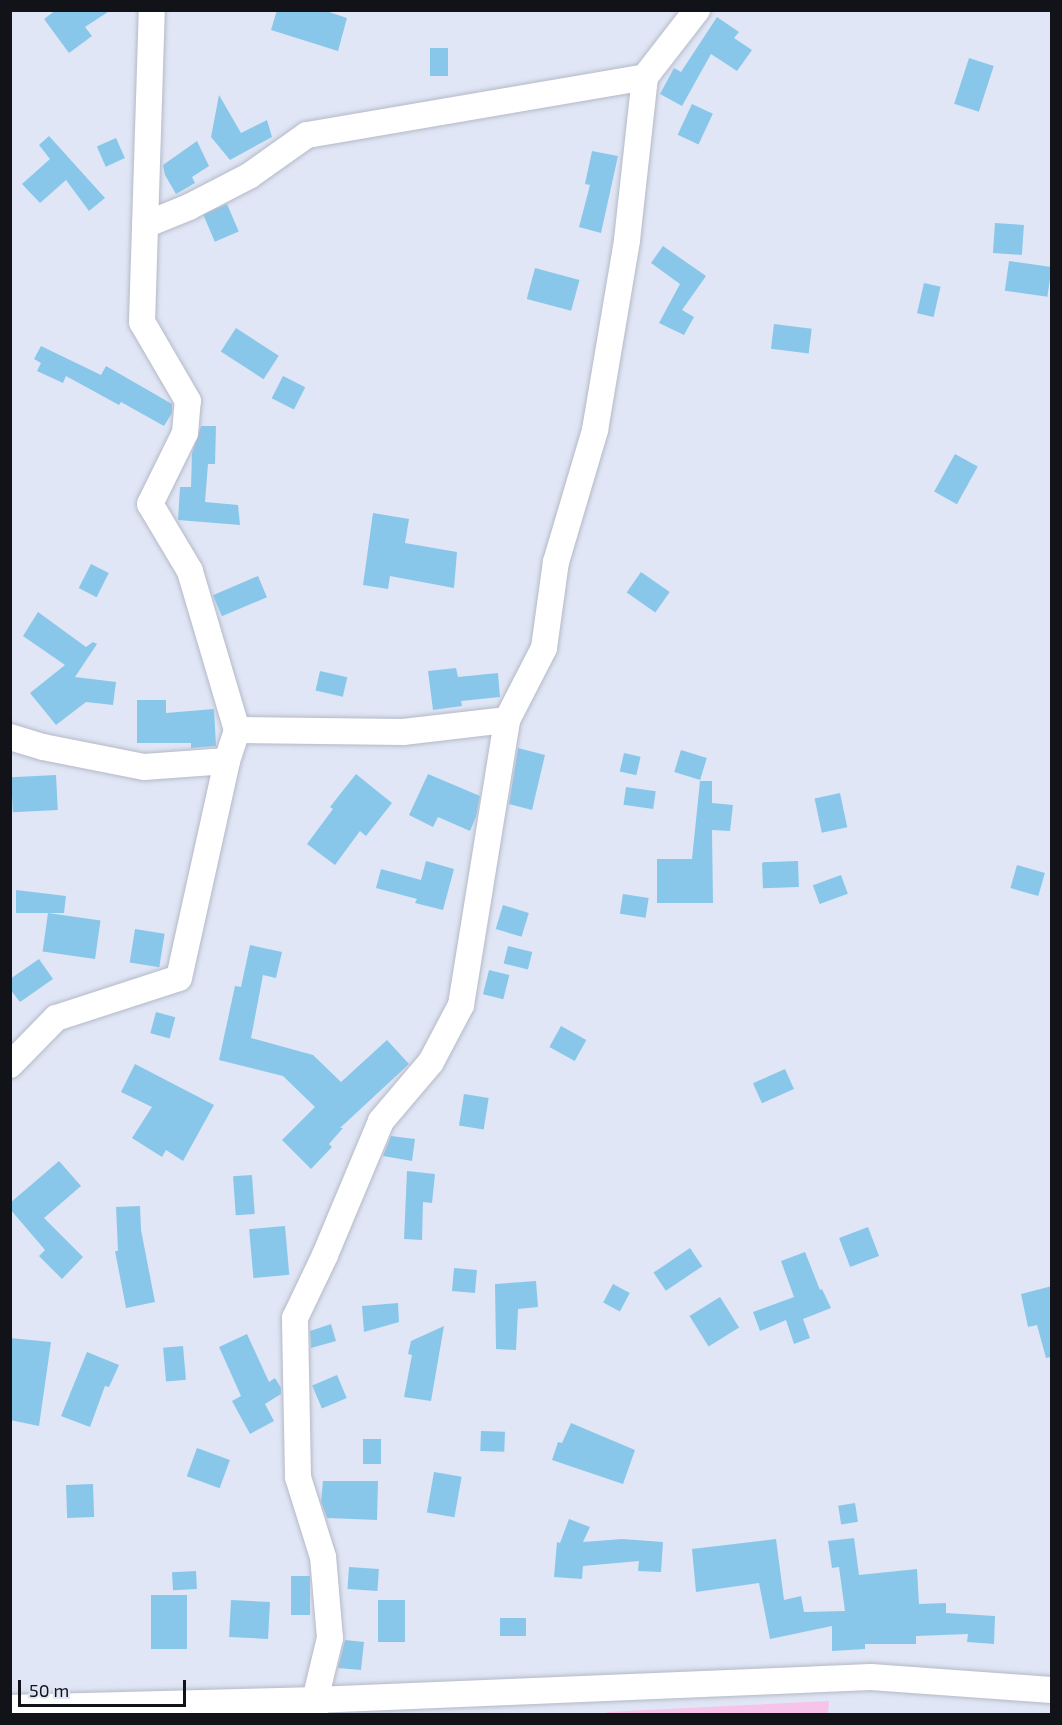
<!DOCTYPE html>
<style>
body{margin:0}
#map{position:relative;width:1062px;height:1725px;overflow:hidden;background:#e0e6f5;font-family:"Exo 2",sans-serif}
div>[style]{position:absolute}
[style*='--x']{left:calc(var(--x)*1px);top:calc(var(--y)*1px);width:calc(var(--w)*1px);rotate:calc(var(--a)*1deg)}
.green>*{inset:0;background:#f8c3e9}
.building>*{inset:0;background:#89c7ea;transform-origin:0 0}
.roads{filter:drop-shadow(0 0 2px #b4b9c8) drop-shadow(0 0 2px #b4b9c8)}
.street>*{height:26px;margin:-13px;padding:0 13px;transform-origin:13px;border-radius:13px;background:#fff}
span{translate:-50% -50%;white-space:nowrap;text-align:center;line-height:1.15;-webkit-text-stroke:4.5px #e0e6f5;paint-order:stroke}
.frame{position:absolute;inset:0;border:12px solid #111318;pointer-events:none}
.scale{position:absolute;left:18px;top:1680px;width:168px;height:27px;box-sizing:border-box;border:3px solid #111318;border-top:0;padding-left:8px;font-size:18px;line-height:21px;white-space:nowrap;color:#111318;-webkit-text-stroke:4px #e0e6f5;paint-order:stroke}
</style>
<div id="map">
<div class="green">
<i style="clip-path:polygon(829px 1701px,828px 1714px,607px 1714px,607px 1712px)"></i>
</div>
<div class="building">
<i style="clip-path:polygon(56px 10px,111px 10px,85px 27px,92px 36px,69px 53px,44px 19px)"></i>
<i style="clip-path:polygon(277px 10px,323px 10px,347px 18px,338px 51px,271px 30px)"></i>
<i style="clip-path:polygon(717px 17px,739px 32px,734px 38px,752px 50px,737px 71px,711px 54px,682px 106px,660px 94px,674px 68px,681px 72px)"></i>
<i style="left:430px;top:48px;width:18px;height:28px"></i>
<i style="left:969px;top:58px;width:26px;height:48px;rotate:18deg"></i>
<i style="clip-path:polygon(219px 95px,241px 133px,267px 120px,272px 137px,230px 160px,211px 137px)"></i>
<i style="left:692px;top:104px;width:23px;height:34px;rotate:25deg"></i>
<i style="clip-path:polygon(49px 136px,105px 198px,89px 211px,66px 180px,40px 203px,22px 184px,50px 159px,39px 145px)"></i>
<i style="left:116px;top:138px;width:22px;height:21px;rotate:66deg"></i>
<i style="clip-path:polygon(197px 141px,209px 166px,192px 177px,195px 183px,176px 194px,165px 175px,163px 165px)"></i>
<i style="clip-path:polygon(592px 151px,618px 156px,601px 233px,579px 227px,590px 185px,585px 184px)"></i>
<i style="left:227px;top:204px;width:30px;height:26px;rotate:67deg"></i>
<i style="left:995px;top:223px;width:29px;height:30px;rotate:4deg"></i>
<i style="clip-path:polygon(663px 246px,706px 276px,682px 310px,694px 317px,684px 335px,659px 323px,680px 284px,651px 263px)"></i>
<i style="left:1009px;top:261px;width:43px;height:30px;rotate:8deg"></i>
<i style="left:535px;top:268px;width:46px;height:32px;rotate:15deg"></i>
<i style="left:924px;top:283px;width:17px;height:31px;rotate:13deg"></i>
<i style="left:774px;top:324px;width:38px;height:25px;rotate:7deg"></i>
<i style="left:236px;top:328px;width:51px;height:28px;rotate:33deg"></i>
<i style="clip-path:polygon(41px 346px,101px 375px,106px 366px,172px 404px,172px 413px,164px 426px,121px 402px,119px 405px,66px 376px,63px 383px,37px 371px,41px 363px,34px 359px)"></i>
<i style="left:283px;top:376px;width:25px;height:25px;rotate:27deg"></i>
<i style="clip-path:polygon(201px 426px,216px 426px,215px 464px,208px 464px,205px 502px,238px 505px,240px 525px,178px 520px,180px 487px,191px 487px,192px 453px)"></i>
<i style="left:955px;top:454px;width:26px;height:43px;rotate:29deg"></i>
<i style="clip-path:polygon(373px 513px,409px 519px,405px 543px,457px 552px,454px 588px,390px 576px,388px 589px,363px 585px)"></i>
<i style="left:91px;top:564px;width:20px;height:27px;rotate:27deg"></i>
<i style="left:641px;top:572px;width:35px;height:25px;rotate:35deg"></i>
<i style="left:258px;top:576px;width:23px;height:49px;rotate:67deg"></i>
<i style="clip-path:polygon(38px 612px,86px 647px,93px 642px,97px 644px,75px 677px,116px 682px,113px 705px,86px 702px,56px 725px,30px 693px,65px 665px,23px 636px)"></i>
<i style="clip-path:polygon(456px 668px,458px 677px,498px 673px,500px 697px,461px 701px,462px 706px,433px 710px,428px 671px)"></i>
<i style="left:320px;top:671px;width:28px;height:20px;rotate:13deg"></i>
<i style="clip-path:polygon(137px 700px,166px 700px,166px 713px,214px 709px,216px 746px,191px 748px,191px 743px,137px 743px)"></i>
<i style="clip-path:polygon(518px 748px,545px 755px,532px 810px,509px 804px)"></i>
<i style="left:681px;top:750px;width:27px;height:23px;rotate:17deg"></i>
<i style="left:624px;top:753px;width:17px;height:19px;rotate:13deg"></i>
<i style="clip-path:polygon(356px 774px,392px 803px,366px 836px,360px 831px,335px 865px,307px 844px,333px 809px,330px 807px)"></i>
<i style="clip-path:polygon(428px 774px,480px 796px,476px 817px,470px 831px,438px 817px,433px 827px,409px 815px)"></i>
<i style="left:56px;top:775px;width:35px;height:45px;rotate:87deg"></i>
<i style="clip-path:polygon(700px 781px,712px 781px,712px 803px,733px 805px,730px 831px,712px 830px,713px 903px,657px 903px,657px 859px,692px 859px)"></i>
<i style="left:626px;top:787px;width:30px;height:18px;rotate:8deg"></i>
<i style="left:840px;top:793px;width:35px;height:26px;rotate:78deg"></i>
<i style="clip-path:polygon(426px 861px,454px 869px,443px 910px,415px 903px,417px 899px,376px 888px,381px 869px,421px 880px)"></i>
<i style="left:798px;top:861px;width:26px;height:36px;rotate:88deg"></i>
<i style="left:1017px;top:865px;width:29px;height:24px;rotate:16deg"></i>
<i style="left:841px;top:875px;width:20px;height:30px;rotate:70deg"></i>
<i style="clip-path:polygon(16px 890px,66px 896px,64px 913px,16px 913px)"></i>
<i style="left:623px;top:894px;width:26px;height:20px;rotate:9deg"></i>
<i style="left:503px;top:905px;width:27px;height:25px;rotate:17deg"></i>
<i style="left:48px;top:913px;width:53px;height:39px;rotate:8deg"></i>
<i style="left:135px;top:929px;width:30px;height:34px;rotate:9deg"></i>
<i style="clip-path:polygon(250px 945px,282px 952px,276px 978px,263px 975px,251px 1038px,313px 1055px,341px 1082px,387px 1040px,409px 1064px,340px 1128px,343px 1128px,329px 1144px,332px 1147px,311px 1169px,282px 1140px,315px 1107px,283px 1076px,219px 1060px,235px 986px,241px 987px)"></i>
<i style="left:508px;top:946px;width:25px;height:18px;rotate:14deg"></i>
<i style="clip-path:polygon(39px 959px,53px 979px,20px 1002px,10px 989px,10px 979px)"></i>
<i style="left:489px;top:970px;width:21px;height:25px;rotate:14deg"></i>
<i style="left:156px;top:1012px;width:20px;height:22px;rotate:15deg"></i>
<i style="left:561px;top:1026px;width:29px;height:24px;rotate:29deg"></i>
<i style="clip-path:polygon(135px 1064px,214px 1105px,183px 1161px,166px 1150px,162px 1157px,132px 1138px,152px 1107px,121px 1092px)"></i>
<i style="left:785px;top:1069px;width:22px;height:35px;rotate:66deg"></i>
<i style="left:464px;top:1094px;width:25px;height:32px;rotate:9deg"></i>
<i style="clip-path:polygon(391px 1136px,415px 1139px,412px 1161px,383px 1156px)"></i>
<i style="clip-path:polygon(59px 1161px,81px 1186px,44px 1218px,83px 1257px,62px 1279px,39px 1256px,45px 1250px,10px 1209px,10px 1203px)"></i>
<i style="clip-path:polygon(407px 1171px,435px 1174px,432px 1203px,423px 1202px,422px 1240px,404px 1239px)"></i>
<i style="left:252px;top:1175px;width:39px;height:19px;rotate:86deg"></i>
<i style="clip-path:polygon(140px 1206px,141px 1230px,155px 1302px,126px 1308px,115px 1251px,118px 1251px,116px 1207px)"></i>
<i style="left:285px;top:1226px;width:49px;height:36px;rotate:85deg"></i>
<i style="left:868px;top:1227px;width:31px;height:31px;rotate:69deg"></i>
<i style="left:690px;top:1248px;width:22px;height:44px;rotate:56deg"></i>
<i style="clip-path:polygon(805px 1252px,820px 1290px,822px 1289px,831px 1308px,803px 1319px,810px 1338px,794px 1344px,786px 1320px,760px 1331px,753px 1312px,794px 1297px,781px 1261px)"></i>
<i style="left:454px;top:1268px;width:23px;height:23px;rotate:5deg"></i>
<i style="clip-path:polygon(536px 1281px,538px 1307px,518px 1309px,516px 1350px,496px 1349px,495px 1284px)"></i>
<i style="left:613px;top:1284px;width:19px;height:21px;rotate:28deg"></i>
<i style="clip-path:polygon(1052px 1286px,1052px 1357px,1046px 1358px,1037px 1325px,1028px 1327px,1021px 1294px)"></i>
<i style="left:720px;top:1297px;width:36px;height:36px;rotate:58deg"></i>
<i style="clip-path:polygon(398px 1303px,399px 1322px,364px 1332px,362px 1306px)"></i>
<i style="clip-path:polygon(331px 1324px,336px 1341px,311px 1348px,310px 1331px)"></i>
<i style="clip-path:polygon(444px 1326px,431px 1401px,404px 1397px,412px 1355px,408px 1354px,411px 1341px)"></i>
<i style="clip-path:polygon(247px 1334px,269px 1382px,275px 1378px,281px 1388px,281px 1394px,265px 1404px,274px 1421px,250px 1434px,232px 1401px,241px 1396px,219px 1347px)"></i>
<i style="clip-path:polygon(10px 1338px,51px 1342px,39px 1426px,10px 1420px)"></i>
<i style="left:183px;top:1346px;width:34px;height:20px;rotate:85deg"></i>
<i style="clip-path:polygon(87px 1352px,119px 1365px,109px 1387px,105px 1386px,90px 1427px,61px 1416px)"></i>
<i style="left:337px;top:1375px;width:25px;height:27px;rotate:67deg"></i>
<i style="clip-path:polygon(571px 1423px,635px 1450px,623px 1484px,552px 1460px,558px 1442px,562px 1443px)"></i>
<i style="left:481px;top:1431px;width:24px;height:20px;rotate:2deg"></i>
<i style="left:363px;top:1439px;width:18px;height:25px"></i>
<i style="left:197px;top:1448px;width:35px;height:30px;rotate:20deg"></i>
<i style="left:434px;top:1472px;width:28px;height:41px;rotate:10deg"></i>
<i style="clip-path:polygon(323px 1481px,378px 1481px,377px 1520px,327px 1518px,321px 1502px)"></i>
<i style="left:93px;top:1484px;width:33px;height:27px;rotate:88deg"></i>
<i style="left:855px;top:1503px;width:19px;height:17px;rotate:81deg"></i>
<i style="clip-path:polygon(569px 1519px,590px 1527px,583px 1542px,622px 1539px,663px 1542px,661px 1572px,638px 1571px,639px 1561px,583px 1566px,582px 1579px,554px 1577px,557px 1542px,560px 1543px)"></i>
<i style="clip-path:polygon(854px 1538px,859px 1575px,917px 1569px,919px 1604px,946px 1603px,946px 1613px,995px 1616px,994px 1644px,967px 1642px,968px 1634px,916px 1636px,916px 1644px,865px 1644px,865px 1649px,832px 1651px,832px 1626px,770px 1639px,759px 1583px,696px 1592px,692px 1549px,776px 1539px,784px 1600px,801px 1596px,804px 1612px,845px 1611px,839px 1567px,832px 1568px,828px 1541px)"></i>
<i style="left:349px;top:1567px;width:30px;height:22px;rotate:4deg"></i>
<i style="left:196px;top:1571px;width:18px;height:24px;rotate:87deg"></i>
<i style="left:291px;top:1576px;width:19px;height:39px"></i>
<i style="left:151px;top:1595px;width:36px;height:54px"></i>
<i style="left:231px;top:1600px;width:39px;height:37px;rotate:3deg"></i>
<i style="left:378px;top:1600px;width:27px;height:42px"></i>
<i style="left:500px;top:1618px;width:26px;height:18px"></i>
<i style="clip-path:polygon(345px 1640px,364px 1642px,361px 1670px,338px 1668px)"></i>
</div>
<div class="roads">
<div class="street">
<i style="--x:145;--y:225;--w:48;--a:-22.2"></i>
<i style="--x:189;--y:207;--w:68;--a:-27.3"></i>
<i style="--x:249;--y:176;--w:71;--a:-35.3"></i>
<i style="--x:307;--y:135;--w:343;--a:-9.7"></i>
<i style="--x:237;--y:730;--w:166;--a:0.7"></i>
<i style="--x:403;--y:732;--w:105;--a:-6.6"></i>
<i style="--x:10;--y:737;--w:34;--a:17"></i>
<i style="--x:43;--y:747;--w:103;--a:11.2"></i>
<i style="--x:144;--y:767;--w:83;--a:-4.1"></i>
<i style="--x:10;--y:1065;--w:66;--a:-45.6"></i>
<i style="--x:56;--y:1018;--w:129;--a:-18"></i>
<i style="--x:179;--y:978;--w:222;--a:-77.5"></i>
<i style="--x:227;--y:761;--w:33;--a:-72"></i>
<i style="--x:237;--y:730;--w:166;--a:-106.5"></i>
<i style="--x:190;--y:571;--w:78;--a:-120.8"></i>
<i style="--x:150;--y:504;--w:79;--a:-63.8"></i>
<i style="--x:185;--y:433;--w:32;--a:-85"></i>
<i style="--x:188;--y:401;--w:91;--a:-120.2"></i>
<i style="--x:142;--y:322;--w:312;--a:-88.2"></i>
<i style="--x:10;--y:1708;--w:305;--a:-1.5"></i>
<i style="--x:315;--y:1700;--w:556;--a:-2.37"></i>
<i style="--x:871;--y:1677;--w:181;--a:4.1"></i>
<i style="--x:315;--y:1714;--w:14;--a:-90"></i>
<i style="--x:315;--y:1700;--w:64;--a:-76.4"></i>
<i style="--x:330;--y:1638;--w:81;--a:-94.9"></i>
<i style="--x:323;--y:1557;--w:84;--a:-107.4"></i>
<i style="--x:298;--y:1477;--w:159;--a:-91.1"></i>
<i style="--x:295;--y:1318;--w:70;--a:-64.5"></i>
<i style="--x:325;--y:1255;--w:145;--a:-67.3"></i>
<i style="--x:381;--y:1121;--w:77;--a:-49.7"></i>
<i style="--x:431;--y:1062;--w:64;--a:-62.2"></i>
<i style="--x:461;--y:1005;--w:289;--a:-80.8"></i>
<i style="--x:507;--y:720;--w:81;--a:-62.8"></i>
<i style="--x:544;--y:648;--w:87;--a:-82.1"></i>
<i style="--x:556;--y:562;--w:138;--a:-73.5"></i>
<i style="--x:595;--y:430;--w:193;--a:-80.4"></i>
<i style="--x:627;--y:240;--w:164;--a:-83.7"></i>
<i style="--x:645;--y:77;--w:85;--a:-52.2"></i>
</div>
</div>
<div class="frame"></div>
<div class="scale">50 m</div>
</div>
